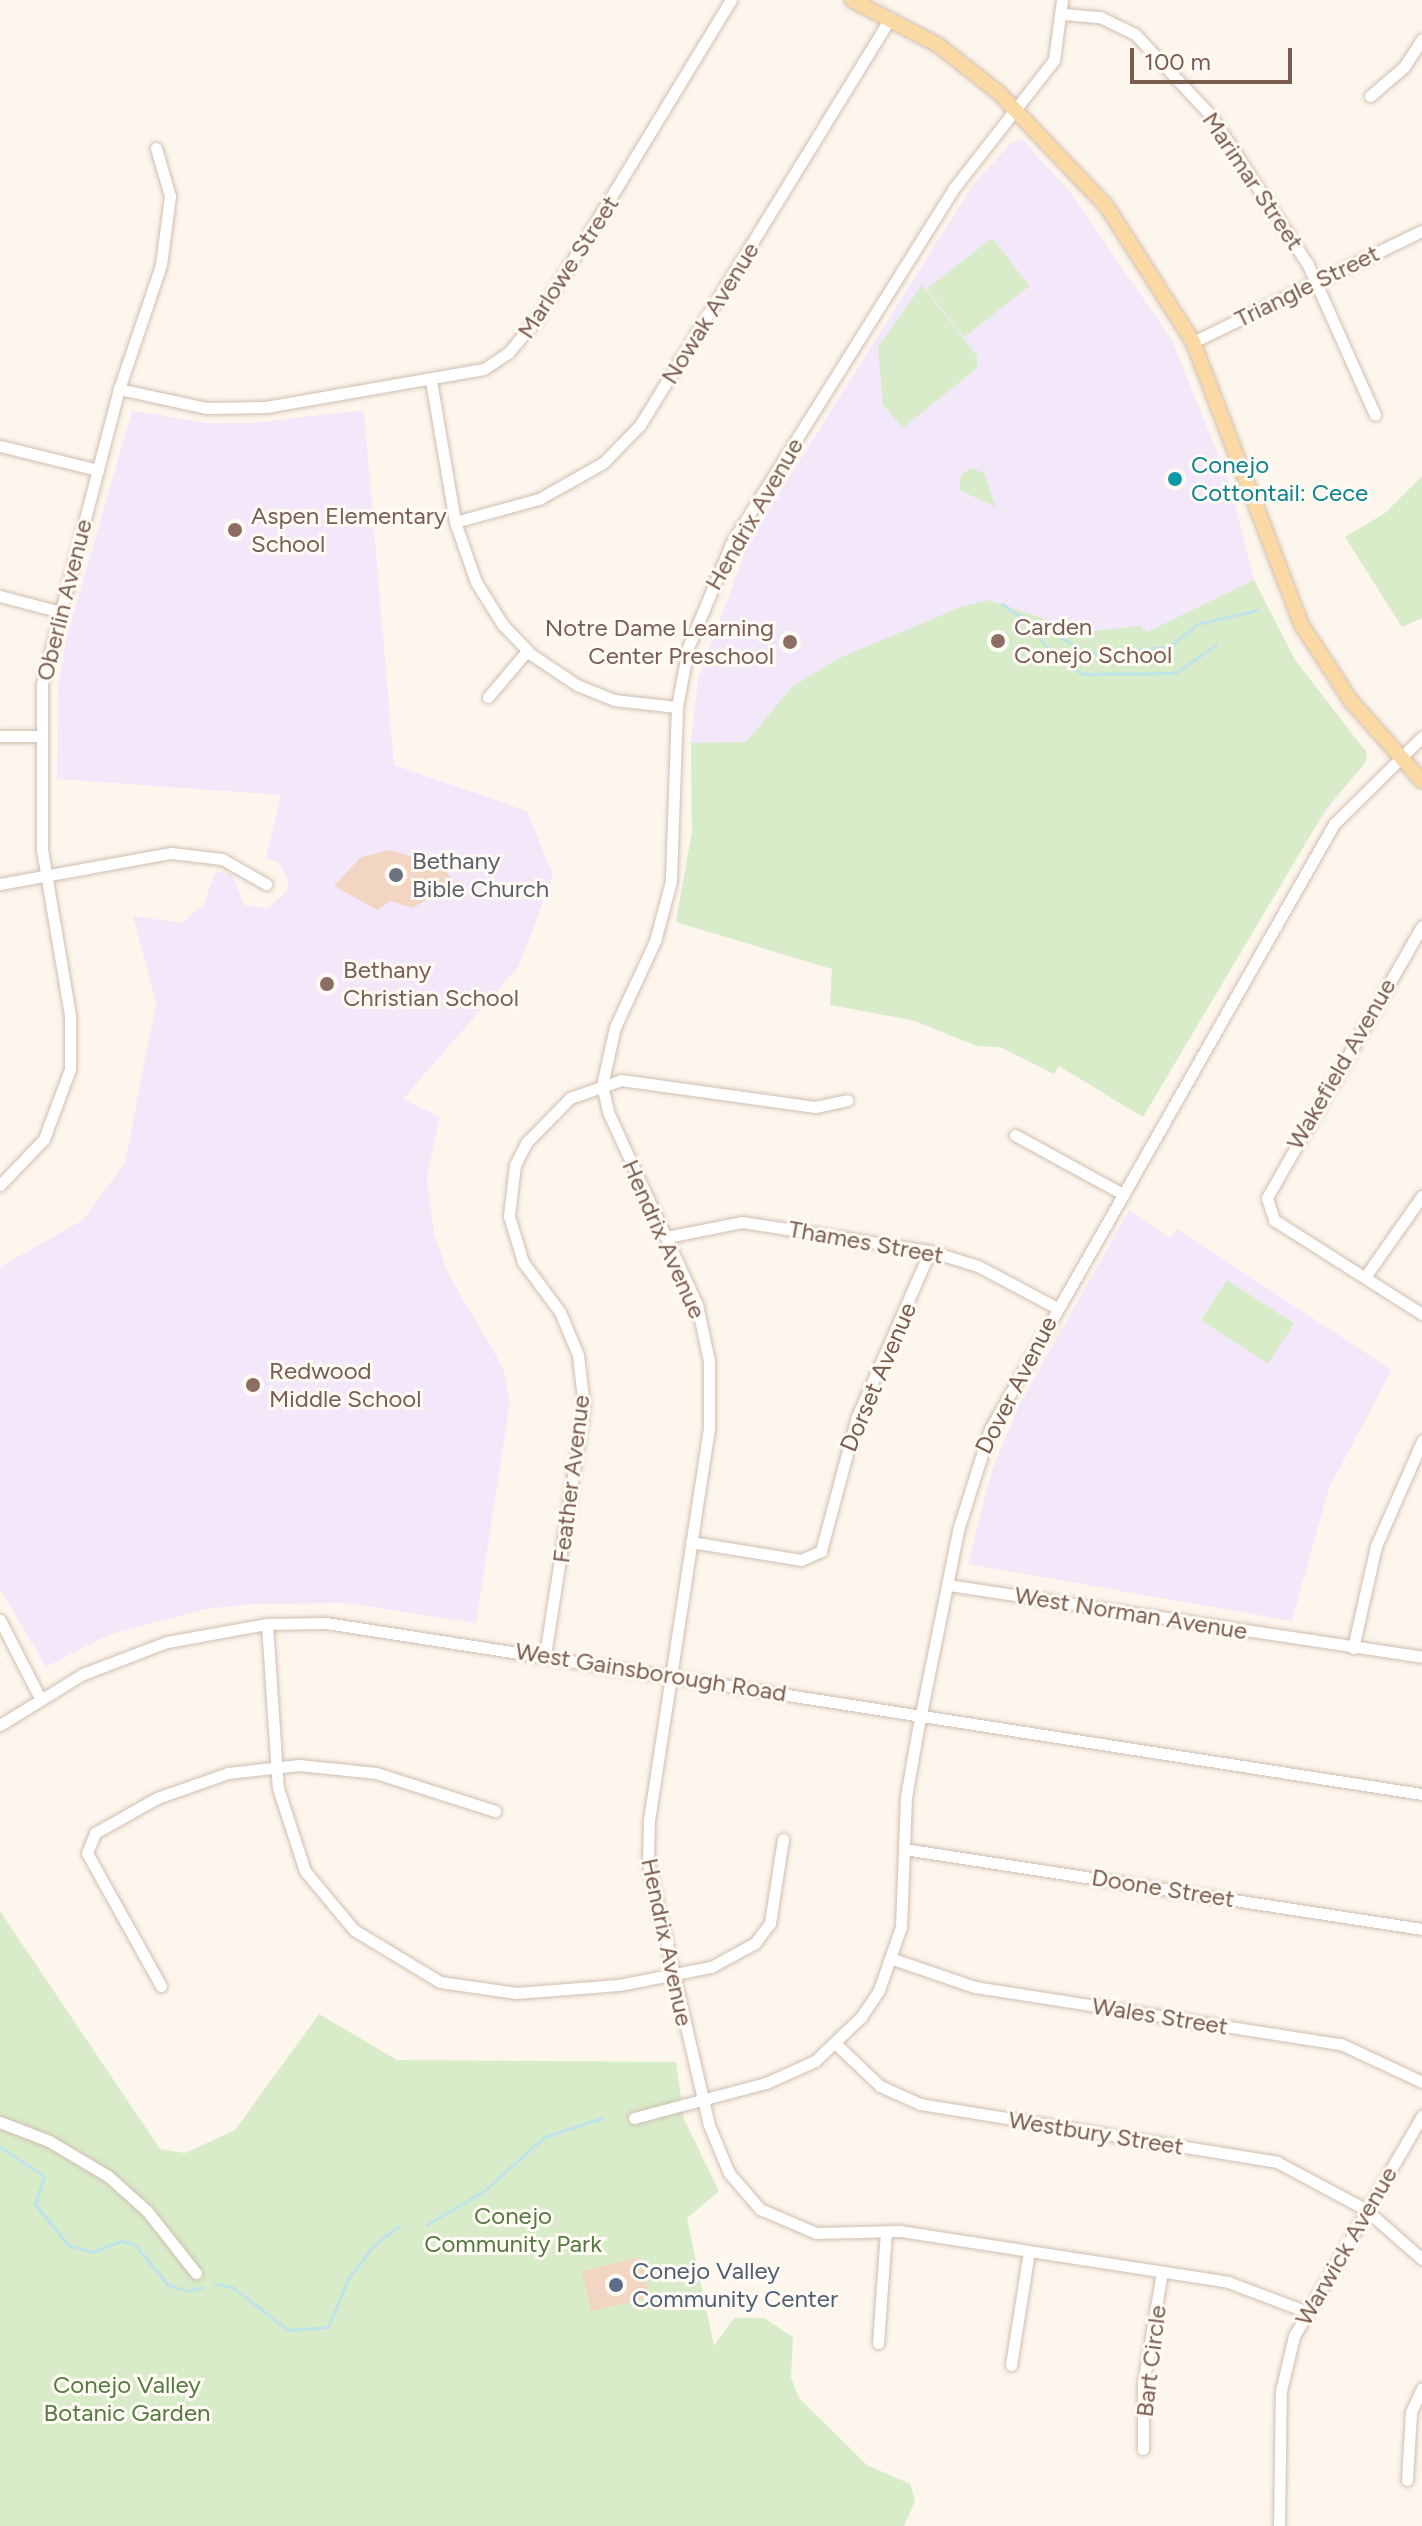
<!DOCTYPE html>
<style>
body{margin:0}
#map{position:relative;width:1422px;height:2526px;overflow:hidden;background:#fdf6ec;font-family:Figtree,sans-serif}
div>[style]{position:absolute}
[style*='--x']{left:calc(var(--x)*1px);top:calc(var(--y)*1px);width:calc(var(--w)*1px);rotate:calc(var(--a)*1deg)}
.education>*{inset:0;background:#f3e8fa}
.green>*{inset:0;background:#d8ecc9;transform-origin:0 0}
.stream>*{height:3px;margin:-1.5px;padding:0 1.5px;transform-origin:1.5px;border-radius:1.5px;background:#bfe3e8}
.building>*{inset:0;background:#f3d5c3;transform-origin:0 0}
.roads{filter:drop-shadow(0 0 2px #d1beb0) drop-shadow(0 0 2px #d1beb0)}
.minor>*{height:11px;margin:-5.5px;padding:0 5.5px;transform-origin:5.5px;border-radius:5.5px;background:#fff}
.major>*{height:14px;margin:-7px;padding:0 7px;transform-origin:7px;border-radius:7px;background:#fbd9a5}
.dots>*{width:22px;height:22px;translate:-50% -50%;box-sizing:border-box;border:4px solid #fffaf3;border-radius:50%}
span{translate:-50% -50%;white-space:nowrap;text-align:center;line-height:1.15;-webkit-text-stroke:6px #fffaf3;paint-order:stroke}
.street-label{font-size:24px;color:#7a5c4d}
.culture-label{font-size:24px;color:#0d838f}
.left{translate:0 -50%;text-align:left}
.education-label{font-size:24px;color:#785e54}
.right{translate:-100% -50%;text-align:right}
.worship-label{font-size:24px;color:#5b616d}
.park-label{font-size:24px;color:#537a41}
.service-label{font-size:24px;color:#4e5e75}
.scale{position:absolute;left:1130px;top:48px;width:162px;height:36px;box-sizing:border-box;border:4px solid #7a5c4d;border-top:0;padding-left:10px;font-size:24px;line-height:28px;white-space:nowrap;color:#7a5c4d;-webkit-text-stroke:6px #fffaf3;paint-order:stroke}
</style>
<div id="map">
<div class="education">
<i style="clip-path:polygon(1022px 139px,1070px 192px,1172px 340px,1229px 481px,1254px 580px,1295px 660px,1367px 753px,1306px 841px,1143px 1117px,1059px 1066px,1054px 1074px,1000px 1047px,977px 1046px,912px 1020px,830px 1005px,832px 969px,676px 922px,692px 832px,691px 743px,698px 679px,749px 541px,974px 183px,1010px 144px)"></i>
<i style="clip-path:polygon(364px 410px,394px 765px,527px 811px,553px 875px,519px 966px,403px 1099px,440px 1117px,427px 1176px,434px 1233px,447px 1271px,503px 1368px,510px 1402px,476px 1623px,346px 1603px,254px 1604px,205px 1609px,108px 1635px,46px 1667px,0 1589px,0 1267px,83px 1220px,125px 1163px,156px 1003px,133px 916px,182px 923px,203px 905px,216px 872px,232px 874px,244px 905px,268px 908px,287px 891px,288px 879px,278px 862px,266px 858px,281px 795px,57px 779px,58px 686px,67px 637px,132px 411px,206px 423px,252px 423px)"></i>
<i style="clip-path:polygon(1129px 1210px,1170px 1238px,1177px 1229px,1392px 1370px,1329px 1488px,1292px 1621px,968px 1564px,992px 1470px,1019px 1405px)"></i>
</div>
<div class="green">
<i style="left:992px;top:238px;width:61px;height:83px;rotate:52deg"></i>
<i style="clip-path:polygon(922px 285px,977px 356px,977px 368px,903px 428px,883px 405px,878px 347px)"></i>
<i style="clip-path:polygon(971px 468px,984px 473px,996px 507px,959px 490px,961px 475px)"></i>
<i style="clip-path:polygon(1422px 476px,1422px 618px,1402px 627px,1345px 537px,1385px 513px)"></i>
<i style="clip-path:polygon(1254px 580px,1295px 660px,1367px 753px,1366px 762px,1326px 809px,1143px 1117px,1059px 1066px,1054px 1074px,1000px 1047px,977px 1046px,912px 1020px,830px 1005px,832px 969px,676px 922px,692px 832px,691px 743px,746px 742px,792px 687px,837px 659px,961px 607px,988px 600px,1084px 632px,1140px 626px,1147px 632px)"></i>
<i style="left:1227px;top:1280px;width:80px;height:48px;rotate:33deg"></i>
<i style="clip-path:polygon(0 1911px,160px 2149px,185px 2153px,235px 2130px,319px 2014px,397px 2060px,676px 2062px,684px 2119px,719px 2191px,687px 2218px,714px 2346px,734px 2318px,764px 2318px,793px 2337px,791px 2378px,799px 2398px,867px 2465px,910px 2484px,915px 2501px,904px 2526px,0 2526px)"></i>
</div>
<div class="stream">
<i style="--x:1002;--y:604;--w:30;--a:34"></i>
<i style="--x:1027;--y:621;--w:46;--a:52.9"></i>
<i style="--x:1055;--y:658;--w:32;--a:30"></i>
<i style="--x:1083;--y:674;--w:92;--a:-0.6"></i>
<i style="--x:1175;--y:673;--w:51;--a:-34.6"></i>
<i style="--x:1024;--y:618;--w:74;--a:28.3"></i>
<i style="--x:1089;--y:653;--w:80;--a:-4.3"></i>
<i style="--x:1169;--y:647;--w:36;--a:-39"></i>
<i style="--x:1197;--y:624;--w:62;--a:-13.1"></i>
<i style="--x:0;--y:2147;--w:53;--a:33.4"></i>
<i style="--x:44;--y:2176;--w:29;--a:108"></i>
<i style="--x:35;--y:2204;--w:53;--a:51.2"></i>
<i style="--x:68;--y:2245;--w:25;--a:16"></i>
<i style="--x:92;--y:2252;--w:30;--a:-21"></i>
<i style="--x:120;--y:2241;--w:14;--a:12"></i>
<i style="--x:134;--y:2244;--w:53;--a:50.3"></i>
<i style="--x:168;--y:2285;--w:21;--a:17"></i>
<i style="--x:188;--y:2291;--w:16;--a:-15"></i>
<i style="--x:426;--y:2225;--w:67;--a:-30.4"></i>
<i style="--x:484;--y:2191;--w:81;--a:-42"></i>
<i style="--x:544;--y:2137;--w:61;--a:-18.1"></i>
<i style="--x:215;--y:2284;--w:17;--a:10"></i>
<i style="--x:232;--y:2287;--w:71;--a:37.5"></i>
<i style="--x:288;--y:2330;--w:40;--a:-4.3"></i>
<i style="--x:328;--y:2327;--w:52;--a:-67.4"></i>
<i style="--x:348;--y:2279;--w:41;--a:-52.9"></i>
<i style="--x:373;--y:2246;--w:33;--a:-38"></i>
</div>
<div class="building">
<i style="clip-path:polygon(390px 850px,442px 866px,456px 884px,412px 908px,391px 901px,377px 910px,334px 886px,361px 857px)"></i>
<i style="left:640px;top:2257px;width:41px;height:60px;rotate:76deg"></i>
</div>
<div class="roads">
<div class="minor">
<i style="--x:1062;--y:0;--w:61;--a:97.6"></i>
<i style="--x:1054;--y:60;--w:162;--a:128"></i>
<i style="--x:954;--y:188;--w:420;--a:122.1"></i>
<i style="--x:731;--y:544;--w:113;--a:112.5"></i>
<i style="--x:688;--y:648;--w:60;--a:100.6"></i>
<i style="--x:677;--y:707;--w:174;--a:92"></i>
<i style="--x:671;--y:881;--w:62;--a:104.9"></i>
<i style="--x:655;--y:941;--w:95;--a:114.9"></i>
<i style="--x:615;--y:1027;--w:59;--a:102.6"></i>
<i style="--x:602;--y:1085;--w:28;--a:77"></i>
<i style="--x:608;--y:1112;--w:213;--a:65.2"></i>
<i style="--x:697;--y:1305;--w:57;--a:77.9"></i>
<i style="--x:709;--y:1361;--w:67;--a:90"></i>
<i style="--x:709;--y:1428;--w:398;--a:98.7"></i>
<i style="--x:649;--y:1821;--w:42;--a:91.4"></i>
<i style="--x:648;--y:1863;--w:269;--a:76.9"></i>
<i style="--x:709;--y:2125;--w:52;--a:67.4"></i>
<i style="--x:729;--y:2173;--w:48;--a:49.3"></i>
<i style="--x:760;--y:2209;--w:61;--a:23.2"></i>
<i style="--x:816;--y:2233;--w:84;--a:-1.4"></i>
<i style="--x:900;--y:2231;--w:332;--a:8.8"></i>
<i style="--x:1228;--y:2282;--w:82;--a:20.6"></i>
<i style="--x:1063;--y:14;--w:37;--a:5"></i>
<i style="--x:1100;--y:17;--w:39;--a:26"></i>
<i style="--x:1135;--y:34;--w:113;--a:47.1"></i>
<i style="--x:1212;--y:117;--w:176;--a:57"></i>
<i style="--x:1308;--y:265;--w:164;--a:65.9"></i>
<i style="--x:1370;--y:96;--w:45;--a:-40.5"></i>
<i style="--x:1404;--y:67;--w:33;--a:-57"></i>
<i style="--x:1193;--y:342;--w:254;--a:-25.9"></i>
<i style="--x:431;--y:381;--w:143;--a:80.3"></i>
<i style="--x:455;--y:522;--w:64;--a:70.7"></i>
<i style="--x:476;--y:582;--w:51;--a:57.9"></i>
<i style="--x:503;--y:625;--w:42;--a:46"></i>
<i style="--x:532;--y:655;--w:54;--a:33.7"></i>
<i style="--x:577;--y:685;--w:40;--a:22"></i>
<i style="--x:614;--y:700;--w:63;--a:6.3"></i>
<i style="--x:119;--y:389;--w:89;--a:12.3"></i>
<i style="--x:206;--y:408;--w:60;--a:-1"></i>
<i style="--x:266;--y:407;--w:221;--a:-9.9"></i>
<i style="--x:484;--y:369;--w:30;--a:-34"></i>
<i style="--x:509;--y:352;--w:45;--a:-50.4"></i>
<i style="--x:538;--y:317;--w:371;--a:-58.7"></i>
<i style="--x:0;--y:446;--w:101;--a:13.8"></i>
<i style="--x:455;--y:522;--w:87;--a:-15.3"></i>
<i style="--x:539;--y:499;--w:73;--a:-29.4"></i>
<i style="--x:603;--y:463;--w:53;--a:-45.8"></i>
<i style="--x:640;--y:425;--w:478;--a:-58.4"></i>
<i style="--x:0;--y:596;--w:59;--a:14.7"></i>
<i style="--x:488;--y:697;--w:60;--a:-49.7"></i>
<i style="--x:0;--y:736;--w:39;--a:0"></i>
<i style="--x:0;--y:884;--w:174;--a:-10.3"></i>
<i style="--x:171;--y:853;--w:51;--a:6.7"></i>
<i style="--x:222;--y:859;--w:51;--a:29.6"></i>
<i style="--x:1422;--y:926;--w:313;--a:119.7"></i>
<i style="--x:1267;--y:1198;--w:23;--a:72"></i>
<i style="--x:1274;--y:1220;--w:175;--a:32.4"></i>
<i style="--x:1015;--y:1135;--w:121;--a:28.7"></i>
<i style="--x:0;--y:1185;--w:64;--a:-46.3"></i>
<i style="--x:44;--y:1139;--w:75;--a:-69.6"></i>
<i style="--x:70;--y:1069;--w:54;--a:-90"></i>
<i style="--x:70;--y:1015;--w:168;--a:-99.6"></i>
<i style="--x:42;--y:849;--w:165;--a:-90"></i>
<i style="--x:42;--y:684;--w:305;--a:-75.4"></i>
<i style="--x:119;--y:389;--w:131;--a:-71.3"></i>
<i style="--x:161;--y:265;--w:70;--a:-82.6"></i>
<i style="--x:170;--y:196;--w:50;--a:-106.3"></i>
<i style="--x:667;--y:1237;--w:76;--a:-11.3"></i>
<i style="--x:742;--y:1222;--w:190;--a:8.8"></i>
<i style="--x:930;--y:1251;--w:50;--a:17.4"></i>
<i style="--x:978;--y:1266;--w:87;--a:28"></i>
<i style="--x:1365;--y:1277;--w:99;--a:-54.9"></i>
<i style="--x:691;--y:1542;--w:111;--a:9.3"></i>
<i style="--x:801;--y:1560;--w:22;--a:-24"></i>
<i style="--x:821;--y:1551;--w:139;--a:-75"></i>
<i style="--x:857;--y:1417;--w:181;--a:-66.3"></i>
<i style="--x:948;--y:1585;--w:479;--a:8.6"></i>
<i style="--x:0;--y:1620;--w:88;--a:62.9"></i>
<i style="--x:267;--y:1624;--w:164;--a:86.2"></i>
<i style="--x:278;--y:1788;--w:87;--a:72"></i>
<i style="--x:305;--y:1871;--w:77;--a:50.3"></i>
<i style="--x:354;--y:1930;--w:100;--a:31.2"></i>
<i style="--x:440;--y:1982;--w:77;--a:8.2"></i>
<i style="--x:516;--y:1993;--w:103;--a:-4.4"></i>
<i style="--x:619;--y:1985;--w:94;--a:-11.1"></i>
<i style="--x:711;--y:1967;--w:50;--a:-28.6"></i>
<i style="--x:755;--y:1943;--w:25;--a:-53"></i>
<i style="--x:770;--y:1923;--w:85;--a:-81.2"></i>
<i style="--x:1353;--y:1648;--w:105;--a:-77.3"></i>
<i style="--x:1376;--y:1546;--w:115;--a:-66.3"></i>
<i style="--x:545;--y:1655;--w:251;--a:-81.1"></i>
<i style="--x:584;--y:1407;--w:52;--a:-96.6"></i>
<i style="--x:578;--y:1355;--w:47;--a:-112.7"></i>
<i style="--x:560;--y:1312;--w:62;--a:-126.5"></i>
<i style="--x:523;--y:1262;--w:48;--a:-106.9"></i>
<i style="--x:509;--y:1216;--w:51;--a:-83.3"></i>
<i style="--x:515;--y:1165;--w:25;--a:-63"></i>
<i style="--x:526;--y:1143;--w:63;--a:-45.6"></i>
<i style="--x:570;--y:1098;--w:54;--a:-19.4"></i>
<i style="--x:621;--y:1080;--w:196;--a:7.9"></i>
<i style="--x:815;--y:1107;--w:33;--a:-12"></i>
<i style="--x:0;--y:1725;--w:97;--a:-31.6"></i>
<i style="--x:83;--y:1674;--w:90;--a:-20.9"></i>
<i style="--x:167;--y:1642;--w:102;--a:-10.2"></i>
<i style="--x:267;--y:1624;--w:59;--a:-1"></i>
<i style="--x:326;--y:1623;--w:1109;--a:8.87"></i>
<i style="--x:904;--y:1849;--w:524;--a:8.78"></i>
<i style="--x:893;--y:1959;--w:87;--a:18.9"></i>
<i style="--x:975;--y:1987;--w:370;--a:8.9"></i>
<i style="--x:1341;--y:2044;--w:89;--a:25.1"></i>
<i style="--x:161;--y:1986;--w:152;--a:-119.1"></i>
<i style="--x:87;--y:1853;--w:22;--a:-68"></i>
<i style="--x:95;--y:1833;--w:71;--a:-29.4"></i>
<i style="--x:157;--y:1798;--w:75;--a:-19.4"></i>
<i style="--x:228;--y:1773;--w:71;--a:-6.4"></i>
<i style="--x:299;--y:1765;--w:77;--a:5.9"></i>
<i style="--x:376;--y:1773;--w:125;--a:17.7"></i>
<i style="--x:836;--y:2044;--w:61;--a:43.7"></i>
<i style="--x:880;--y:2086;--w:44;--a:24.2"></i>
<i style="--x:920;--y:2104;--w:362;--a:9.2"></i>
<i style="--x:1277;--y:2162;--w:100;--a:28.1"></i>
<i style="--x:1365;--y:2209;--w:76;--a:41.3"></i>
<i style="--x:634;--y:2118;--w:137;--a:-14.9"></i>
<i style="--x:766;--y:2083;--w:54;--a:-24.2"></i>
<i style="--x:815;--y:2061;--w:64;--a:-43.7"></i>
<i style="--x:861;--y:2017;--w:32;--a:-56"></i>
<i style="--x:879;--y:1990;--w:67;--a:-70.8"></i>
<i style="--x:901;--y:1927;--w:130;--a:-87.8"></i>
<i style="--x:906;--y:1797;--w:64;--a:-80.1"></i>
<i style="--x:917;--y:1734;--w:208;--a:-78.6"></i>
<i style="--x:958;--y:1530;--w:106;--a:-72.4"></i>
<i style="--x:990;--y:1429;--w:696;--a:-60.38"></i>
<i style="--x:1334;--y:824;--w:124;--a:-44.7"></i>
<i style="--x:0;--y:2122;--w:53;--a:21.2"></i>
<i style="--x:49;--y:2141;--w:69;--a:30.7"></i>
<i style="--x:108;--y:2176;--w:52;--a:41.9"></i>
<i style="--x:147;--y:2211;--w:79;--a:51.7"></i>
<i style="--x:878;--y:2343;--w:112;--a:-85.9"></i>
<i style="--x:1011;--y:2365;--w:115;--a:-81"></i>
<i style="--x:1143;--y:2449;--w:65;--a:-90"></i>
<i style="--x:1143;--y:2384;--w:114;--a:-80.4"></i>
<i style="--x:1407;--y:2480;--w:68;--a:-86.6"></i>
<i style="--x:1411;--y:2412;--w:26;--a:-65"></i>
<i style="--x:1279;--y:2526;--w:135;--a:-89.2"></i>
<i style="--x:1281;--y:2391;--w:57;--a:-76.7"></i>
<i style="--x:1294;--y:2336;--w:255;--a:-59.8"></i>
</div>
<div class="major">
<i style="--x:852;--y:0;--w:97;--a:27.6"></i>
<i style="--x:938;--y:45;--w:76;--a:38.1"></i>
<i style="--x:998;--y:92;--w:158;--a:46.5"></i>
<i style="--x:1107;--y:207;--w:160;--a:57.5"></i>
<i style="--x:1193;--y:342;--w:302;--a:69"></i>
<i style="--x:1301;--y:624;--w:92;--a:57"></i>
<i style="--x:1351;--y:701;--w:107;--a:48.4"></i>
</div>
</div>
<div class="dots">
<i style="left:1175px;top:479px;background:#0f9aa8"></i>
<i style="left:235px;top:530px;background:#8d6e63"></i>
<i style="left:998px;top:641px;background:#8d6e63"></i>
<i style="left:790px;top:642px;background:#8d6e63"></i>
<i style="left:396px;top:875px;background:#6b7280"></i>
<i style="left:327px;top:984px;background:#8d6e63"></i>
<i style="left:253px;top:1385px;background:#8d6e63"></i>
<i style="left:616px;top:2285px;background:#5c6f8a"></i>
</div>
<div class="street-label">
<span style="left:1253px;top:181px;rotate:56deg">Marimar Street</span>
<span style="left:568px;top:267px;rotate:-57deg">Marlowe Street</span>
<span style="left:1307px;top:286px;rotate:-26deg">Triangle Street</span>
<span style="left:710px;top:313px;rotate:-58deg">Nowak Avenue</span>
<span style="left:754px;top:514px;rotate:-60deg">Hendrix Avenue</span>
<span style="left:64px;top:600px;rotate:-76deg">Oberlin Avenue</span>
<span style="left:1341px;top:1064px;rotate:-60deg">Wakefield Avenue</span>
<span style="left:664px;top:1239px;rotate:66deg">Hendrix Avenue</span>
<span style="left:866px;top:1242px;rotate:10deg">Thames Street</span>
<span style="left:878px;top:1377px;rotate:-67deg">Dorset Avenue</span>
<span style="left:1016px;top:1385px;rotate:-63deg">Dover Avenue</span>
<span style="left:571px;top:1479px;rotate:-83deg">Feather Avenue</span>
<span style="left:1131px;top:1613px;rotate:9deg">West Norman Avenue</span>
<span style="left:651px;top:1672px;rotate:9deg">West Gainsborough Road</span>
<span style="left:1163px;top:1888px;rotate:9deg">Doone Street</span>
<span style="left:667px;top:1942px;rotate:78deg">Hendrix Avenue</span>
<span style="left:1160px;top:2016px;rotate:9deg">Wales Street</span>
<span style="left:1096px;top:2133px;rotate:9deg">Westbury Street</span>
<span style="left:1346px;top:2246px;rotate:-60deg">Warwick Avenue</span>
<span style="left:1151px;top:2361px;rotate:-83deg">Bart Circle</span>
</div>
<div class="culture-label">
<span class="left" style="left:1191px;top:479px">Conejo<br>Cottontail: Cece</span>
</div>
<div class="education-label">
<span class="left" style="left:251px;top:530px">Aspen Elementary<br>School</span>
<span class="left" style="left:1014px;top:641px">Carden<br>Conejo School</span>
<span class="right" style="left:774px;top:642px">Notre Dame Learning<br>Center Preschool</span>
<span class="left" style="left:343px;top:984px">Bethany<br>Christian School</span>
<span class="left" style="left:269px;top:1385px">Redwood<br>Middle School</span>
</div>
<div class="worship-label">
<span class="left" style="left:412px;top:875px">Bethany<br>Bible Church</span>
</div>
<div class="park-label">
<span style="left:513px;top:2230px">Conejo<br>Community Park</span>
<span style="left:127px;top:2399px">Conejo Valley<br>Botanic Garden</span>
</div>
<div class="service-label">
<span class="left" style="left:632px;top:2285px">Conejo Valley<br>Community Center</span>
</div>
<div class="scale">100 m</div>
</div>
